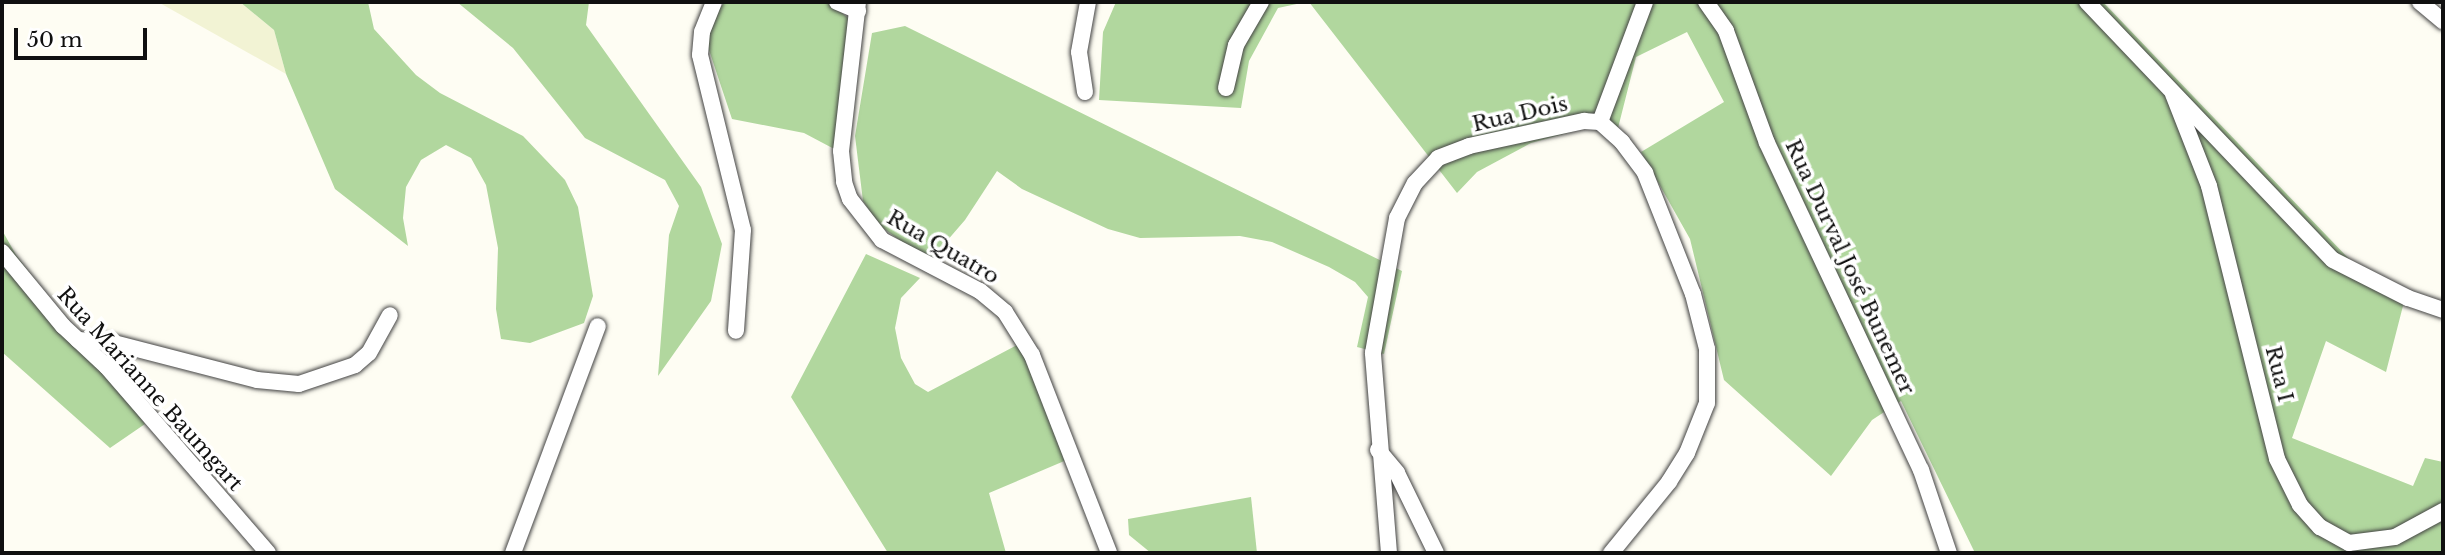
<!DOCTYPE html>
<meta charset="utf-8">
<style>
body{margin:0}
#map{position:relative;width:2445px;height:555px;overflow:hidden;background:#fefdf3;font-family:"Libre Baskerville",serif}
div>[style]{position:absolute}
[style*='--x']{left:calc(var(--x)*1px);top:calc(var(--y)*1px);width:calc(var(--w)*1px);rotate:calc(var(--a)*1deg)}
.farmland>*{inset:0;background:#f2f3d4}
.forest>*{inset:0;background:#b1d79e}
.roads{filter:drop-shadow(0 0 2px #434343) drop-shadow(0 0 2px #434343)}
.minor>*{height:16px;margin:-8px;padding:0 8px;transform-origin:8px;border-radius:8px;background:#fff}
span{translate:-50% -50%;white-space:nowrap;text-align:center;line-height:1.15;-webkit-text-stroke:7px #fff;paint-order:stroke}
.street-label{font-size:21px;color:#101010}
.frame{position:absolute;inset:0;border:4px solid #101010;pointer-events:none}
.scale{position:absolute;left:14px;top:28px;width:133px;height:32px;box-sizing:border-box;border:4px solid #101010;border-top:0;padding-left:9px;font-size:21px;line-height:24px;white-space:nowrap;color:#101010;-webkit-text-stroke:5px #fff;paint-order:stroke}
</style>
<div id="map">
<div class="farmland">
<i style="clip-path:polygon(158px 2px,240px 2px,274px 30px,286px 74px)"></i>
</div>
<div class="forest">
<i style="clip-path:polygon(240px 2px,368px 2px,374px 29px,416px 75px,440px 93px,523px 136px,565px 180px,578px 207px,593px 296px,584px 323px,530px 343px,501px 339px,496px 309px,498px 248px,486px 185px,471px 158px,446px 145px,421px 160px,406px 187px,403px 218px,408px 246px,335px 189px,286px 74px,274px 30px)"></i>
<i style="clip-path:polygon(457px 2px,589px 2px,586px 25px,701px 187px,722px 244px,711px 301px,658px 376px,669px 235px,679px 206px,665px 180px,585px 138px,513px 48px)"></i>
<i style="clip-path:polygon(725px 2px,829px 2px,854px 23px,838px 151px,804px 133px,732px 119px,707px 44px,714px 15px)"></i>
<i style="clip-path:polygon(1116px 2px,1306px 2px,1278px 8px,1249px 61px,1241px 108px,1099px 100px,1103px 32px)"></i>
<i style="clip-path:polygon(1309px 2px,2103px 2px,2350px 260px,2404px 302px,2386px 372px,2326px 341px,2292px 438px,2413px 486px,2425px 458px,2443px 462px,2443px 553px,1975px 553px,1901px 401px,1872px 420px,1831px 476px,1724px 380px,1690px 239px,1641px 152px,1724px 102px,1687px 32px,1636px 57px,1618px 128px,1589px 127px,1531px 143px,1477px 172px,1457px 193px)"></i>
<i style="clip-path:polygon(905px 26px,1402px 271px,1384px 354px,1357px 347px,1368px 297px,1355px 282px,1329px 267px,1272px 242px,1240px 236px,1140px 238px,1108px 229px,1022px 189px,997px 171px,965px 220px,933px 257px,905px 244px,880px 226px,863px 201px,855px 136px,872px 33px)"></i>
<i style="clip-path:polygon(2px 230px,16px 255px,145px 424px,110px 448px,2px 352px)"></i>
<i style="clip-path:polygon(866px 254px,920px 278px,901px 298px,895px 328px,901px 358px,915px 384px,928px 392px,1021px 343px,1069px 459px,989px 493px,1006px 553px,888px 553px,791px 397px)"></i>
<i style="clip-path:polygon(1251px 497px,1257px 553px,1151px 553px,1129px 535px,1128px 519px)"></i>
</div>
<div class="roads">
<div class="minor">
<i style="--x:714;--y:2;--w:32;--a:112"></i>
<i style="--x:702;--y:32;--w:23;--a:95"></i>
<i style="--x:700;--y:55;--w:180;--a:76.2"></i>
<i style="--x:743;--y:230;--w:101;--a:94"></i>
<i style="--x:837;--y:2;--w:23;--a:23"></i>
<i style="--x:858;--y:2;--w:150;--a:96.5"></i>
<i style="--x:841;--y:151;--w:31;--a:84"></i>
<i style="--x:844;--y:182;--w:18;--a:71"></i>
<i style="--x:850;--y:199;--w:52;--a:52"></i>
<i style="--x:882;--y:240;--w:110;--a:27.5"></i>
<i style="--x:980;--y:291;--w:33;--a:40"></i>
<i style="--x:1005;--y:312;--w:51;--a:57.9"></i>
<i style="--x:1032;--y:355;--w:212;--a:68.7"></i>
<i style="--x:1706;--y:2;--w:35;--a:55"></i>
<i style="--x:1726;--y:31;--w:119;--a:69.9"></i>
<i style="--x:1767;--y:143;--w:361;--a:64.8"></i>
<i style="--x:1921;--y:470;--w:88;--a:71.4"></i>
<i style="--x:2087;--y:2;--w:356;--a:46.4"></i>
<i style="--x:2333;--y:260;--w:84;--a:26.9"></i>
<i style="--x:2408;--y:298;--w:37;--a:19"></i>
<i style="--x:2420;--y:2;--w:30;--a:40"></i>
<i style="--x:1226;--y:88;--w:44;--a:-76.9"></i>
<i style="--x:1236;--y:45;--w:50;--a:-59.8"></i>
<i style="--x:1085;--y:92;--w:40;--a:-98.5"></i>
<i style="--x:1079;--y:52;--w:51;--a:-79.8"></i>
<i style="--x:2173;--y:94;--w:99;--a:68.6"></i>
<i style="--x:2209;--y:186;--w:281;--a:76"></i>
<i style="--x:2277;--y:459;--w:51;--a:63.4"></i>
<i style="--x:2300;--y:505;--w:30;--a:48"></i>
<i style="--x:2320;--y:527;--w:33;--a:29"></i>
<i style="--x:2349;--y:543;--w:46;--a:-7.4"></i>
<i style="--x:2395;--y:537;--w:55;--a:-28.4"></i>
<i style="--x:1600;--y:122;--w:128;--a:-69.4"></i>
<i style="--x:2;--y:252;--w:96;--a:50.5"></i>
<i style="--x:63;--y:326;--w:60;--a:43"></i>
<i style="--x:107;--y:367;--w:246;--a:49.1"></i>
<i style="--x:78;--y:340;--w:32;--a:4"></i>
<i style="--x:110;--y:342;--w:152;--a:14.5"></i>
<i style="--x:257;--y:380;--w:42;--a:5.4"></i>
<i style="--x:299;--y:384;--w:59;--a:-18.7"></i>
<i style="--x:355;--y:365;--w:18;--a:-41"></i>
<i style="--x:369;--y:353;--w:43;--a:-61.1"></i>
<i style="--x:1378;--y:450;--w:30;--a:50"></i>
<i style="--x:1397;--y:473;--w:89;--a:64"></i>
<i style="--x:513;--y:553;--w:242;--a:-69.5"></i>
<i style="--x:1389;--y:553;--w:201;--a:-94.6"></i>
<i style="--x:1373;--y:353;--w:137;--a:-79.9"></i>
<i style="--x:1397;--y:218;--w:39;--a:-63"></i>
<i style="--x:1415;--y:183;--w:34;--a:-47"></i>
<i style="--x:1438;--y:158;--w:33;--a:-21"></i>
<i style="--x:1469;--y:146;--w:118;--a:-12.3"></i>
<i style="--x:1584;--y:121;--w:16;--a:4"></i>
<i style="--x:1600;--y:122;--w:30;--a:42"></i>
<i style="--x:1622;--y:142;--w:39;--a:53"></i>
<i style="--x:1645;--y:173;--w:130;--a:68.4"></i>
<i style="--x:1693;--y:294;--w:57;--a:75.7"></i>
<i style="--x:1707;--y:349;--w:54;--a:90"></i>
<i style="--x:1707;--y:403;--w:54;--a:111.8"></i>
<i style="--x:1687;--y:453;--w:34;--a:122"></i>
<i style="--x:1669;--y:482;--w:92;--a:129.2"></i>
</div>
</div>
<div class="street-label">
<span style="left:1520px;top:114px;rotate:-13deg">Rua Dois</span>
<span style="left:943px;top:247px;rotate:30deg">Rua Quatro</span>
<span style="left:1850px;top:267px;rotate:65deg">Rua Durval José Bunemer</span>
<span style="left:2279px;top:374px;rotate:76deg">Rua I</span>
<span style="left:150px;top:389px;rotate:48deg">Rua Marianne Baumgart</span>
</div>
<div class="frame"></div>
<div class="scale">50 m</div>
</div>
